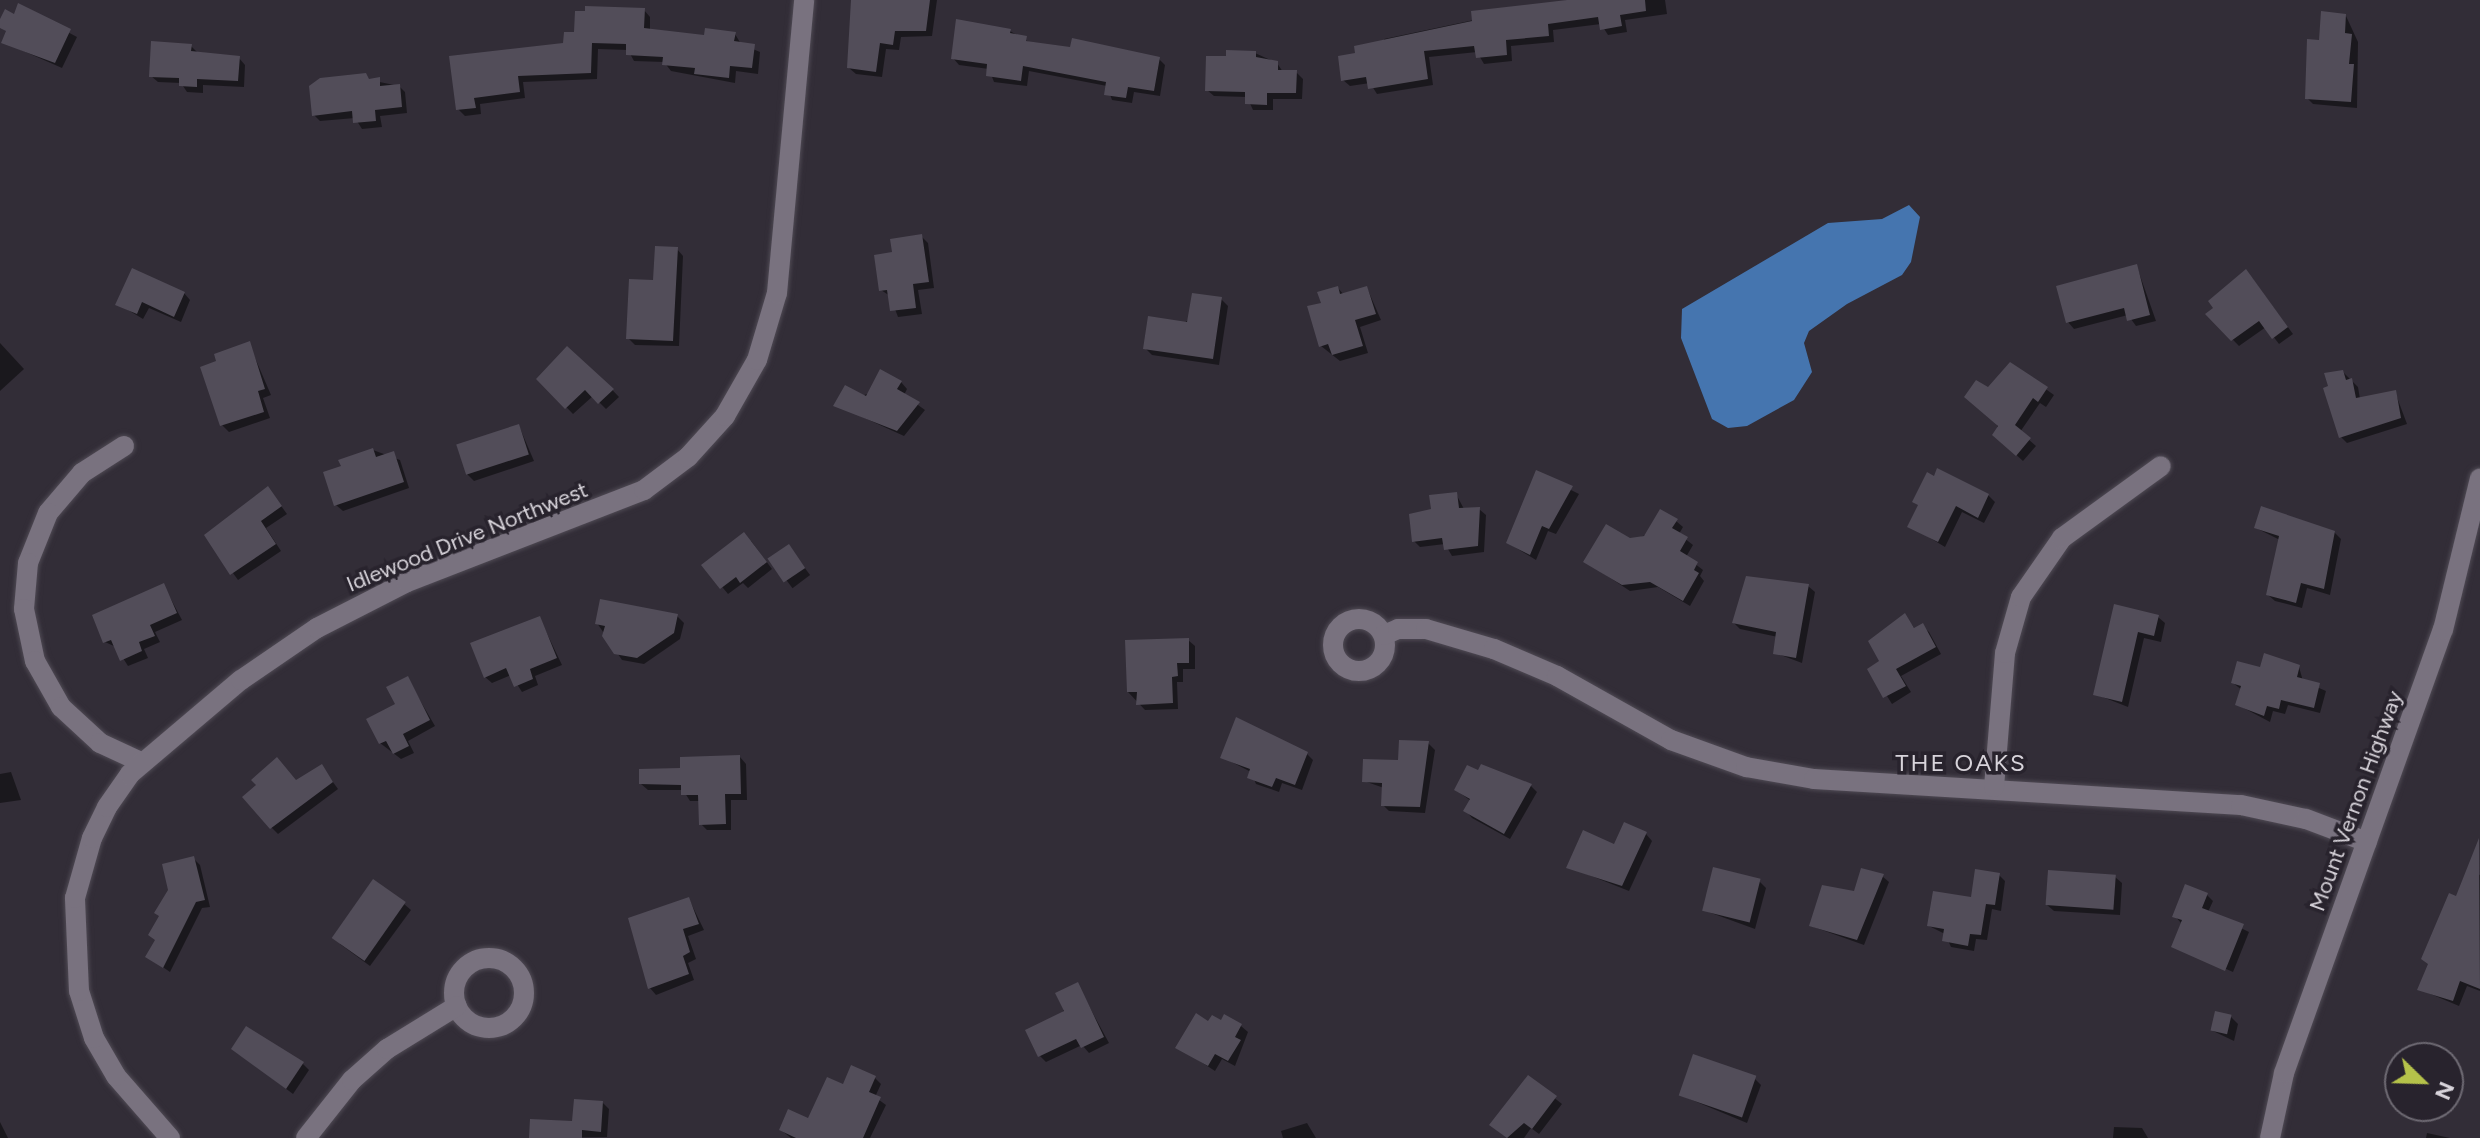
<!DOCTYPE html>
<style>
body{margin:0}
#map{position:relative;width:2480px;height:1138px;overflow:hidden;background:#322d37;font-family:Figtree,sans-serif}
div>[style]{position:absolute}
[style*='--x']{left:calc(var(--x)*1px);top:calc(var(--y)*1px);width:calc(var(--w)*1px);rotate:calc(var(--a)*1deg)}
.water>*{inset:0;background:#4575af}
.shadow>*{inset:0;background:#0007;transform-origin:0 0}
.building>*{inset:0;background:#524d59;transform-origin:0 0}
.roads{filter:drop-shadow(0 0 2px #4f4a54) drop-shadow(0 0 2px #4f4a54)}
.street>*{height:20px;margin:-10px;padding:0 10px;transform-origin:10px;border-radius:10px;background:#79727f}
.street>.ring{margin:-10px;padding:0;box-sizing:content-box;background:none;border:20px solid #79727f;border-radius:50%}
.secondary>*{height:20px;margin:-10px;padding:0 10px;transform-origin:10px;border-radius:10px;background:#79727f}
span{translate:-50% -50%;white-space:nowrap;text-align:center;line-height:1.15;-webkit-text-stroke:7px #28232d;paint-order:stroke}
.street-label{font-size:22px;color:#d8d4db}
.neighbourhood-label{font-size:24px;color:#d8d4db;letter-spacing:2px}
.north{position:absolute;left:2384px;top:1042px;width:80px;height:80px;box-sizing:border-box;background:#28232d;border:2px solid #6e6a73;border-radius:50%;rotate:113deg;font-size:22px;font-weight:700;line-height:32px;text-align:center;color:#d8d4db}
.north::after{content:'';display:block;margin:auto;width:28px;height:36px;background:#b5c24a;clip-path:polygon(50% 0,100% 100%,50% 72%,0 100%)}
</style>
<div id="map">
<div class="water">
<i style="clip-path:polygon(1909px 205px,1920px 217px,1911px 262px,1902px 275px,1847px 304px,1809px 331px,1804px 343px,1812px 372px,1794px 400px,1747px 426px,1728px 428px,1712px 419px,1681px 338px,1682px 309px,1828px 223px,1882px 219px)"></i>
</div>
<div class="shadow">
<i style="clip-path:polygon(855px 0,937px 0,932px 36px,901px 37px,899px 50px,886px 49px,882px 77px,856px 74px,849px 68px)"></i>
<i style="clip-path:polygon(1569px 0,1665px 0,1667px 14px,1625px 20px,1627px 32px,1608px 35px,1601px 24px,1553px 30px,1554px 42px,1511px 46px,1512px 61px,1484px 64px,1477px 52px,1429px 57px,1433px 85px,1377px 94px,1370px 83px,1350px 86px,1343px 80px,1358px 55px,1385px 44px,1384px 39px)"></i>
<i style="clip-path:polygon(19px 6px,77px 37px,62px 68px,3px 42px,8px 33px,0 23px,15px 16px)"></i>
<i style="clip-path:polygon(644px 10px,650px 17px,650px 31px,705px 37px,735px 34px,741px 44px,760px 52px,758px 74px,736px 71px,735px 83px,671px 71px,664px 62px,634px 61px,628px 50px,598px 49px,597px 79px,523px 82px,525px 98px,480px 104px,481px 114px,465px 116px,458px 109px,451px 58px,565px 45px,576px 34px)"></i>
<i style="clip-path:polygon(2346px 16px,2358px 42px,2357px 108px,2313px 104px,2307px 98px,2321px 43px)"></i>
<i style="clip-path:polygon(1010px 31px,1032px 44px,1159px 59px,1165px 65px,1160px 96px,1134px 92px,1132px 103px,1112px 100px,1107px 86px,1029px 71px,1027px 86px,994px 82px,989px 69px,959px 65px,953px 58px)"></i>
<i style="clip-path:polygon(191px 46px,197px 52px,239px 58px,245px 65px,244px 87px,203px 85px,203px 93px,187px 92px,181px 83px,158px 82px,151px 76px)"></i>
<i style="clip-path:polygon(1255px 53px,1277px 63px,1283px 72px,1296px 72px,1303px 79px,1302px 99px,1273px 99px,1273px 110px,1253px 110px,1247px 97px,1214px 96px,1207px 90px,1228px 58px)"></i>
<i style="clip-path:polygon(370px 80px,399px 86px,405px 92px,407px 113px,380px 116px,382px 127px,362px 129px,355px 118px,320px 121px,314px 115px)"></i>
<i style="clip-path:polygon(921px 236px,928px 243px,934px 288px,918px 290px,922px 314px,898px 317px,890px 296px,881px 290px,894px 254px)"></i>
<i style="clip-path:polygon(677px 249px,683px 256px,679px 346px,635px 345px,628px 338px)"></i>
<i style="clip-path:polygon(2137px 267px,2156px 321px,2136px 326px,2128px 315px,2074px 329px,2068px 322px)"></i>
<i style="clip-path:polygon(2252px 278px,2293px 334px,2279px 344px,2266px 327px,2239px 346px,2208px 314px)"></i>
<i style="clip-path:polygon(1338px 288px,1344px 295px,1367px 288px,1381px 320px,1360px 327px,1368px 353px,1340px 361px,1321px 346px)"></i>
<i style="clip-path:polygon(184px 293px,190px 300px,181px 322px,149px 308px,143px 319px,118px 304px)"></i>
<i style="clip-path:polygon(1221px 299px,1228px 306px,1219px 365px,1152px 355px,1145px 348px)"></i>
<i style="clip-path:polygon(0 343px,24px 369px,0 391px)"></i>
<i style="clip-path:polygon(249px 344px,271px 395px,263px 398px,270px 418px,229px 432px,222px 425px)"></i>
<i style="clip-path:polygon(2011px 364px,2054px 395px,2046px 407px,2040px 403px,2020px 432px,2036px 446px,2023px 461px,2001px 441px,1988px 390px)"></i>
<i style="clip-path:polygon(2343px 372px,2358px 387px,2360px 399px,2395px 392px,2407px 424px,2347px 443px,2341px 437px)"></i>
<i style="clip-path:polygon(600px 377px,619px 397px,606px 409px,593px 396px,573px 414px,539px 379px)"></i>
<i style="clip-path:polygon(901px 382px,907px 389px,904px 395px,925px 410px,904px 436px,836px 405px)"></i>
<i style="clip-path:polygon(519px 426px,534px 461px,474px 481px,467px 474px)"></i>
<i style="clip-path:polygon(373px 450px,400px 460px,409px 488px,343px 511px,336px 505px,343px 467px)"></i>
<i style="clip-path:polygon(1537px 473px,1579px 494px,1556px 534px,1548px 531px,1536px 560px,1508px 543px)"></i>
<i style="clip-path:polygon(268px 488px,287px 514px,266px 528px,281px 551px,238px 580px,206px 536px)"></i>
<i style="clip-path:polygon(1456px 494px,1464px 509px,1479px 509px,1486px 515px,1484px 552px,1452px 556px,1445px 544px,1420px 547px,1414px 541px)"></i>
<i style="clip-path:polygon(1988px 495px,1995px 502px,1984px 523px,1962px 512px,1945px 547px,1910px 526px,1919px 506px)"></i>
<i style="clip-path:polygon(1676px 521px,1683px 527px,1679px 534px,1693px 545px,1686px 557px,1703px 570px,1700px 576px,1704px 581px,1690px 606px,1658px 587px,1630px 591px,1586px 562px)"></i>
<i style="clip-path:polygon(2256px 528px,2334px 532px,2341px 539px,2330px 595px,2307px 588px,2302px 608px,2275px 601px,2268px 595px,2280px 540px)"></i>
<i style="clip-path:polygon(751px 541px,772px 569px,748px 588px,743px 583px,728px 594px,704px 565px)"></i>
<i style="left:789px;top:547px;width:35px;height:22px;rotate:53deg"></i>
<i style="clip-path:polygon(164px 586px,182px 620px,155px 632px,160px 642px,144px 649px,148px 658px,128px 666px,116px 647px,105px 642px)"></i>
<i style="clip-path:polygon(1808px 586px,1815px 592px,1802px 663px,1775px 653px,1778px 637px,1740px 629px,1734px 623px)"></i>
<i style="clip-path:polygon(2115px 606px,2158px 617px,2165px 623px,2161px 642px,2144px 638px,2128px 707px,2095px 694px)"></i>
<i style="clip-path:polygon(677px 616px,684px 623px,680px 639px,644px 664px,622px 660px,597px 623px)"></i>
<i style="clip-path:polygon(1905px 616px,1915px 629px,1922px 626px,1929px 632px,1941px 654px,1901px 676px,1911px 692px,1892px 704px,1870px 669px,1882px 662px)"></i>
<i style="clip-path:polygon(540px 619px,562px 665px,535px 676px,538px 685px,522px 692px,511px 675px,492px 683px,485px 677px)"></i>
<i style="clip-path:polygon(1188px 640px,1195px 646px,1195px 669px,1183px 669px,1183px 682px,1177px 682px,1178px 709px,1145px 710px,1128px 692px)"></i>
<i style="clip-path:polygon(2299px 667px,2303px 681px,2326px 691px,2320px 713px,2288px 705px,2285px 714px,2273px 711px,2270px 722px,2238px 705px,2242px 690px,2233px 683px,2262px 669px)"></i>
<i style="clip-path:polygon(407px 678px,435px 726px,408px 741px,414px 753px,401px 759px,380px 743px)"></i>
<i style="clip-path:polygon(1428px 743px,1435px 750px,1425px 813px,1389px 811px,1383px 805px,1384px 788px,1364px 781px)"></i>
<i style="clip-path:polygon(1307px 754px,1313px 760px,1302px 790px,1282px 783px,1279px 792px,1256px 784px,1251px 772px,1222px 757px)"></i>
<i style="clip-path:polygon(740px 757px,746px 764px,747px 800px,731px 800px,731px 830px,707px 830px,701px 824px,700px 801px,690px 801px,683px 790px,648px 790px,641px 784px)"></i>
<i style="clip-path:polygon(322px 767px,338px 789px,278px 834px,271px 827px,297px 782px)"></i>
<i style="clip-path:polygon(11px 772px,21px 800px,0 803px,0 774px)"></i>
<i style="clip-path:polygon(1531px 786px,1537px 792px,1510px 839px,1472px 818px,1466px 811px,1471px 801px,1456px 790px)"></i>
<i style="clip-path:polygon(1646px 834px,1652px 841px,1629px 891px,1569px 867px)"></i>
<i style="clip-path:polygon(193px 858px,200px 865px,210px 907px,202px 908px,170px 972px,148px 957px)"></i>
<i style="clip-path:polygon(2468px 871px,2480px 875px,2480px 991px,2467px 986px,2459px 1006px,2419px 989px)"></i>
<i style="clip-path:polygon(1999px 875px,2005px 881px,2001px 911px,1992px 909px,1987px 940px,1976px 939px,1974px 951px,1951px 947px,1945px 934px,1929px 926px,1973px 900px)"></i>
<i style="clip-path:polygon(1882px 876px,1889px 882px,1864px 945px,1811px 926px)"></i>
<i style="clip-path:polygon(2115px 877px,2122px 883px,2120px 915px,2054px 911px,2047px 905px)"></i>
<i style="clip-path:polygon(1759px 881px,1766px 888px,1755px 929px,1703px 910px)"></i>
<i style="clip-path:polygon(2207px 895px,2213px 901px,2208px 912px,2249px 932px,2233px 972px,2174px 946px,2181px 923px,2175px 916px)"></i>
<i style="clip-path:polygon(689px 899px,704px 930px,688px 936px,696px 959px,688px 963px,694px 980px,656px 995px,650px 988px)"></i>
<i style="clip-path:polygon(404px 904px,411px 910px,370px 966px,340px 944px)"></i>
<i style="clip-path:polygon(1077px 984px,1109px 1043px,1089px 1053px,1082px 1045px,1046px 1062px,1040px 1056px)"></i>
<i style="clip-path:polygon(2231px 1017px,2238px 1024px,2234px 1041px,2213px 1031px)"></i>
<i style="clip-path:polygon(1208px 1024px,1241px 1026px,1248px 1032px,1235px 1066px,1222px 1059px,1215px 1071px,1178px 1047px)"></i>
<i style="clip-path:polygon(302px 1063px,309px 1070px,293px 1094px,269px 1076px)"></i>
<i style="clip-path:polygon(1528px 1077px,1562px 1104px,1539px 1134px,1531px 1128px,1524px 1138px,1508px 1138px,1498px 1131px)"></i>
<i style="clip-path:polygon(875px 1078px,881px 1084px,875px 1097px,886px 1105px,870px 1138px,791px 1138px,781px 1130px,809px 1121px,844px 1087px)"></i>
<i style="clip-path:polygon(1754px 1078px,1761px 1085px,1747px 1123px,1680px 1095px)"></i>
<i style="clip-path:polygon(602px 1102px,609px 1109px,607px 1137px,531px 1138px,574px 1123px)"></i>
<i style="clip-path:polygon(0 1122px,8px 1138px,0 1138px)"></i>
<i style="clip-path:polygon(1307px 1123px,1316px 1138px,1283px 1138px,1281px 1131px)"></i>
<i style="clip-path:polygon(2114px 1127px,2142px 1128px,2148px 1138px,2113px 1138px)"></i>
<i style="clip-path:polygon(2427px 1133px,2450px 1138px,2426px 1138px)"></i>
</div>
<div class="building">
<i style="clip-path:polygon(851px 0,930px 0,926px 31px,895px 31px,893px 45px,880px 43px,876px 72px,847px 68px)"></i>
<i style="clip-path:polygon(1567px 0,1645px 0,1646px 11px,1620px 15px,1622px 26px,1600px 30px,1598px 17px,1548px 24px,1549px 36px,1506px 40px,1507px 55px,1476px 58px,1474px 46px,1424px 51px,1428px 79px,1368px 89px,1366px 77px,1341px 81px,1338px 56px,1355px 53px,1354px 46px,1472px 21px,1471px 11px)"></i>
<i style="clip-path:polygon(18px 3px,71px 29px,55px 63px,1px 43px,6px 31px,0 28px,0 19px,5px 9px,14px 14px)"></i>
<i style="clip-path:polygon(585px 6px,645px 8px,644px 28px,704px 35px,705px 28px,736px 32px,734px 41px,755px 44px,752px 68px,730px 66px,729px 78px,694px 74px,695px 68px,662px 65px,663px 57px,626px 55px,626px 44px,592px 43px,591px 73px,518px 76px,520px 92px,474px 98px,476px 108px,456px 110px,449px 56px,563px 43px,564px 32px,574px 32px,575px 11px,585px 11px)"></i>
<i style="clip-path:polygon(2321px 11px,2346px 14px,2345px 33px,2352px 34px,2349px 64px,2354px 64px,2351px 102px,2305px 99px,2307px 39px,2319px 40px)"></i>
<i style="clip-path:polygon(956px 19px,1011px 29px,1010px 33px,1027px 36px,1026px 41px,1070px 47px,1072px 38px,1160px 57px,1154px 91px,1128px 87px,1126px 98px,1104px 95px,1106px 82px,1023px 66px,1021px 81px,986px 76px,987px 64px,951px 59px)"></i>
<i style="clip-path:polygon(151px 41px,192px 44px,191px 51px,240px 56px,238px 81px,197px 79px,197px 87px,179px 86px,179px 78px,149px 77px)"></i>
<i style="clip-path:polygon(1226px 50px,1256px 51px,1256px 57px,1278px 61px,1278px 70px,1297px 70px,1296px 93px,1267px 93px,1267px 105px,1245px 104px,1245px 92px,1205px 91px,1206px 56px,1226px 56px)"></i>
<i style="clip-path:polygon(366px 73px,369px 79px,380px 77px,380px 86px,400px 84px,402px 107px,375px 110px,376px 121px,353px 123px,352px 111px,312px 116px,309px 86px,320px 78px)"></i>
<i style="clip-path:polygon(922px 234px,929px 282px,913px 284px,916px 308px,890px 311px,887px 290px,879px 291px,874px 255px,892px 252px,890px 239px)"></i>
<i style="clip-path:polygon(655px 246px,678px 247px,673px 341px,626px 339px,629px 279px,653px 280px)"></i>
<i style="clip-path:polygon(2137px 264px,2150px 315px,2127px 321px,2124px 308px,2066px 323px,2056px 286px)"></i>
<i style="clip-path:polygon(132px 268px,185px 292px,174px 317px,142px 302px,137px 314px,115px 305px)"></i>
<i style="clip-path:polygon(2246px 269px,2288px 327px,2272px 339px,2259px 321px,2231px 341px,2205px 314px,2213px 308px,2208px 301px)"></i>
<i style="clip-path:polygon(1338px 286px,1340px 294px,1367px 286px,1376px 314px,1355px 320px,1363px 346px,1332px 355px,1328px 344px,1319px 347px,1307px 306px,1321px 303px,1317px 292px)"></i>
<i style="clip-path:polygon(1192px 293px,1222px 297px,1213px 359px,1143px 349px,1148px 316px,1187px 322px)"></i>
<i style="clip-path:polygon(250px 341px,265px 389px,258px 391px,264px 412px,220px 426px,200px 367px,216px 361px,214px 354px)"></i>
<i style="clip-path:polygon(567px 346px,614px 389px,598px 404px,585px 390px,565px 409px,536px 379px)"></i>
<i style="clip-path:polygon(2010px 362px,2048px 387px,2038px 402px,2033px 398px,2015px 425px,2031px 438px,2016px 456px,1992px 435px,1998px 426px,1964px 397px,1976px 380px,1988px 387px)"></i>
<i style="clip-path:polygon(880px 369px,902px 381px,897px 389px,920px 402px,897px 431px,833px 406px,845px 385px,866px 396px)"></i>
<i style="clip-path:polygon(2343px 370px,2346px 380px,2352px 378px,2356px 398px,2396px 390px,2401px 418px,2339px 438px,2323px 388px,2328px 386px,2324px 373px)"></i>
<i style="left:519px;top:424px;width:32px;height:66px;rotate:72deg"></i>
<i style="clip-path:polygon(373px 448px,376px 457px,394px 451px,404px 482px,334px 506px,323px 472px,341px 466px,338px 460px)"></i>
<i style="clip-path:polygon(1937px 468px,1989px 494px,1978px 518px,1956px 506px,1938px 542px,1907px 527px,1918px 505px,1912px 502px,1927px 472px,1934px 476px)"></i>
<i style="clip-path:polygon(1536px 470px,1573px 486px,1549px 529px,1542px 526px,1530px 555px,1506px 543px)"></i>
<i style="clip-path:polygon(268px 486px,282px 506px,261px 521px,276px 544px,230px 575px,204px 535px)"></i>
<i style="clip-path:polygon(1457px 492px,1459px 508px,1480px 507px,1478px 546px,1444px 550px,1442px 538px,1412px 542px,1409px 514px,1431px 509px,1429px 495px)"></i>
<i style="clip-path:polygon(2261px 506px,2335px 531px,2324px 589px,2301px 583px,2296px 603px,2266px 595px,2279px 536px,2254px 528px)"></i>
<i style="clip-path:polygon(1660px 509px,1678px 519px,1672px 528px,1688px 537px,1680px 551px,1698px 562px,1694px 570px,1699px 573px,1683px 601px,1650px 582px,1622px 585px,1583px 562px,1606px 524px,1630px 538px,1644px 536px)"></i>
<i style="clip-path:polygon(744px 532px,767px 562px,740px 583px,736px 577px,720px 589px,701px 565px)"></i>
<i style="left:789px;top:544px;width:29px;height:26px;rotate:56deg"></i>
<i style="clip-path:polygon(1746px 576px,1809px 584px,1796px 658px,1773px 654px,1776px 632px,1732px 623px)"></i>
<i style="clip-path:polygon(164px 583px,177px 613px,150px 625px,155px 636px,139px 642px,142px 651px,120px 661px,111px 640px,103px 643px,92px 615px)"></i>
<i style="clip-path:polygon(600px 599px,678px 614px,674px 633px,637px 658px,614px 654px,602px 636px,605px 626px,595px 624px)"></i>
<i style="clip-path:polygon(2114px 604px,2159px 615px,2154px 636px,2138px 632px,2122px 702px,2093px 695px)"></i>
<i style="clip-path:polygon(1905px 613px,1914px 628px,1923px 623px,1936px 647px,1896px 669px,1906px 686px,1883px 698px,1867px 669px,1879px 661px,1868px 641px)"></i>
<i style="clip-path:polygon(540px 616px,557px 658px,530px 669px,533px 679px,514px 687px,506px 668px,484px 678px,470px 643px)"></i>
<i style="clip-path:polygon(1189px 638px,1189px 663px,1177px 663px,1178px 676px,1172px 677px,1173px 703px,1136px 705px,1137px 692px,1127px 692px,1125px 640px)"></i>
<i style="clip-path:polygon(2264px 653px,2300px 665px,2297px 677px,2320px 683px,2314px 708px,2281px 700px,2279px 709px,2267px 706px,2264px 716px,2235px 705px,2241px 686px,2231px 683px,2237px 661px,2260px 667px)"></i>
<i style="clip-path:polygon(408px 676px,430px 720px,403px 734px,409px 746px,393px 754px,386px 741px,379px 744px,366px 719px,395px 704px,386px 687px)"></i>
<i style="clip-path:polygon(1236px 717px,1308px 752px,1295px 785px,1276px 778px,1272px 787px,1247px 778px,1250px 769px,1220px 758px)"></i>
<i style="clip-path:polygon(1399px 740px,1429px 741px,1420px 807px,1381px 806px,1382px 783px,1362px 782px,1363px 759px,1398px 760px)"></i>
<i style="clip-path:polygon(740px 755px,741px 794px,725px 794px,726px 824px,699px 825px,698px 795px,681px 795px,681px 785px,639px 784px,639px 769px,680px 768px,680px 757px)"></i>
<i style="clip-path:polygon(277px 757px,296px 780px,322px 764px,333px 782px,270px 829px,242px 797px,256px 785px,251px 780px)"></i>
<i style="clip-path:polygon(1481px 764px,1532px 784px,1504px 834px,1463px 811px,1470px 799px,1454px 790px,1467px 765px,1478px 770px)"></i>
<i style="clip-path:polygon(1624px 822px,1647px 832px,1622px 886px,1566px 868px,1583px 830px,1614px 844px)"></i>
<i style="clip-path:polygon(2479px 838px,2480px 989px,2460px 981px,2453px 1001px,2417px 990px,2428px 964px,2421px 959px,2449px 893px,2456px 896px)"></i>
<i style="clip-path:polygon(194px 856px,205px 900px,196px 902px,163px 968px,145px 957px,155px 940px,148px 935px,159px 916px,154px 913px,168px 890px,162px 864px)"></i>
<i style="left:1713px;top:867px;width:49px;height:45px;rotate:14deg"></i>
<i style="clip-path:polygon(1861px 868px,1884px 874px,1857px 940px,1809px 926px,1822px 885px,1854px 891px)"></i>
<i style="clip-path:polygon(1975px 869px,2000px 873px,1995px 905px,1986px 904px,1981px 935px,1970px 934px,1968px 946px,1942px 941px,1944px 929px,1927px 926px,1933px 891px,1971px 897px)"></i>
<i style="left:2048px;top:870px;width:68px;height:35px;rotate:4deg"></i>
<i style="left:373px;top:879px;width:40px;height:72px;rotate:35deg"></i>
<i style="clip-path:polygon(2185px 884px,2208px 893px,2202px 908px,2244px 924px,2225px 971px,2171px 947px,2182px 920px,2172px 917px)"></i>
<i style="clip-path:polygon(689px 897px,699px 924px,683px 929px,690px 952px,683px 956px,689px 974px,648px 989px,628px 918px)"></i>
<i style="clip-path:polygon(1078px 982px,1104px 1037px,1081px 1048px,1076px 1039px,1038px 1057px,1025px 1030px,1064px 1011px,1055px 993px)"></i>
<i style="left:2215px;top:1011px;width:17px;height:20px;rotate:13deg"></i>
<i style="clip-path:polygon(1196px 1013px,1208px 1021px,1212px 1015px,1221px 1020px,1224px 1014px,1242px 1024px,1235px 1037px,1241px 1040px,1228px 1061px,1215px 1054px,1208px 1066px,1175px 1048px)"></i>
<i style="clip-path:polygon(246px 1026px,304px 1062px,286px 1089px,231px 1049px)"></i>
<i style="left:1693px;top:1054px;width:67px;height:44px;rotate:19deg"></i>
<i style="clip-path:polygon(851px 1065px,876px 1076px,869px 1092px,881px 1097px,863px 1138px,796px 1138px,779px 1130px,788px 1109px,808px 1118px,827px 1077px,843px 1084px)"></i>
<i style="clip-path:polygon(1528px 1075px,1557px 1096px,1532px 1129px,1524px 1123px,1507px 1138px,1489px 1125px)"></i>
<i style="clip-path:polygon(574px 1099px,603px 1101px,601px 1132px,582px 1130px,582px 1138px,529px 1138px,530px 1119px,572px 1121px)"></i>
</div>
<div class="roads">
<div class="street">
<i style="--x:124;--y:446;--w:50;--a:147.3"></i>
<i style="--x:82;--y:473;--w:52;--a:130.4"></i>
<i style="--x:48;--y:513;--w:54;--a:111.8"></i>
<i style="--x:28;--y:563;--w:46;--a:95"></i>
<i style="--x:24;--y:609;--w:53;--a:78.1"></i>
<i style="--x:35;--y:661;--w:53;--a:60.5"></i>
<i style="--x:61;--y:707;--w:53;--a:42.7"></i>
<i style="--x:100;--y:743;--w:47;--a:24.9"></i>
<i class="ring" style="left:1333px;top:619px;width:32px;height:32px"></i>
<i style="--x:1384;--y:635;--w:15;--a:-23"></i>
<i style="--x:1398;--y:629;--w:28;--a:0"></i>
<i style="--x:1426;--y:629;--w:71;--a:16.4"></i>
<i style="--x:1494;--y:649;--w:69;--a:23.2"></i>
<i style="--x:1557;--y:676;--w:131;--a:29.3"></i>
<i style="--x:1671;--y:740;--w:80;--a:19.8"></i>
<i style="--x:1746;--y:767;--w:69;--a:10"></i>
<i style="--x:1814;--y:779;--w:428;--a:3.5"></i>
<i style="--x:2241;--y:805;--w:66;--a:12.2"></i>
<i style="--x:2306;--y:819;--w:65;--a:20.7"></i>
<i style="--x:1994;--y:787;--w:134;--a:-85.3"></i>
<i style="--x:2005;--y:653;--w:58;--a:-74.1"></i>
<i style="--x:2021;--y:597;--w:72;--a:-55.2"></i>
<i style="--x:2062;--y:538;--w:122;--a:-36"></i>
<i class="ring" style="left:454px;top:958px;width:50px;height:50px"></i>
<i style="--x:170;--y:1138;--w:82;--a:-131.1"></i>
<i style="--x:116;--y:1076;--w:44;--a:-120.1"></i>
<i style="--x:94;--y:1038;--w:49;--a:-107.7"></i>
<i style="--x:79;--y:991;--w:93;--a:-92.5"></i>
<i style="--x:75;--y:898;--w:62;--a:-74.2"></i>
<i style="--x:92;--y:838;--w:34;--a:-64"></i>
<i style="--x:107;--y:807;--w:40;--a:-55.1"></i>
<i style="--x:130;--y:774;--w:145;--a:-40.3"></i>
<i style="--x:241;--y:680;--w:92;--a:-34.4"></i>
<i style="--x:317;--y:628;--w:101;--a:-27.1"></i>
<i style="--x:407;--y:582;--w:254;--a:-21.2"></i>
<i style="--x:644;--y:490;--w:55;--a:-36.9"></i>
<i style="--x:688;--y:457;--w:55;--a:-47.9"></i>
<i style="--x:725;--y:416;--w:64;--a:-60.3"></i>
<i style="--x:757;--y:360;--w:70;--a:-73.4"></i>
<i style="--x:777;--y:293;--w:294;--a:-84.7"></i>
<i style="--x:306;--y:1138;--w:74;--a:-51.6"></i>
<i style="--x:352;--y:1080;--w:47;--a:-41.5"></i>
<i style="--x:387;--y:1049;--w:82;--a:-31.6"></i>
</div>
<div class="secondary">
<i style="--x:2270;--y:1138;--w:66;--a:-77.8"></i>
<i style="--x:2284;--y:1073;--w:471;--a:-70.3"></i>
<i style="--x:2443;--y:630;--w:156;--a:-76.3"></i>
</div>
</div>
<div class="street-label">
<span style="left:467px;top:537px;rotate:-22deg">Idlewood Drive Northwest</span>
<span style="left:2356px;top:801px;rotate:-70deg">Mount Vernon Highway</span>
</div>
<div class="neighbourhood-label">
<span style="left:1961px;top:763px">THE OAKS</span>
</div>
<div class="north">N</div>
</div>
